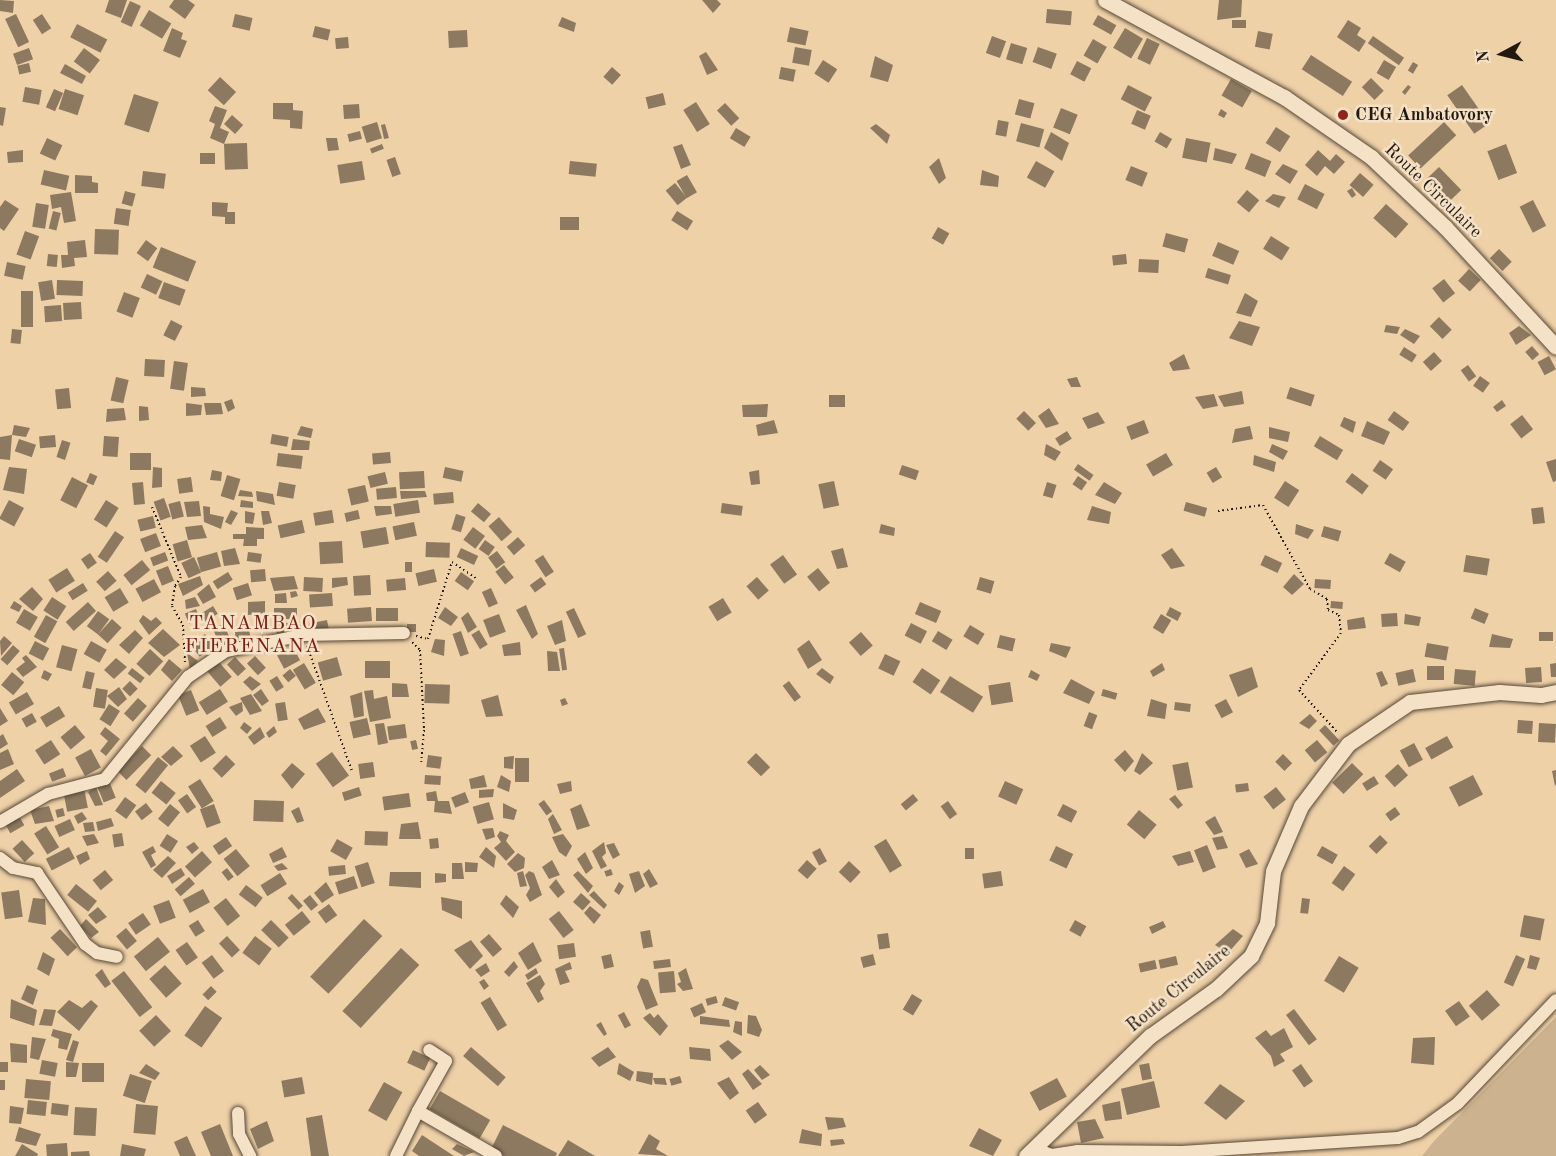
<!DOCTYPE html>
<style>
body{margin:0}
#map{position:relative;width:1556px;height:1156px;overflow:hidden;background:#efd1a8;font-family:"Old Standard TT",serif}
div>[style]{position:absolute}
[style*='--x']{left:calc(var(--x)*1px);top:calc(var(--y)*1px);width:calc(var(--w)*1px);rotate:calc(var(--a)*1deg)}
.green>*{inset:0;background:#ccb28e}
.building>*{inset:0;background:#8d7960;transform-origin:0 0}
.path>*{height:2px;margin-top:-1px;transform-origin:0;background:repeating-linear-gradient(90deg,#221911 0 1.5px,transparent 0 4.5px)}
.roads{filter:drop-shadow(0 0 2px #554737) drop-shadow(0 0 2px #554737)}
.minor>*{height:12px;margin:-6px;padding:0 6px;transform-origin:6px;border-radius:6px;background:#f5e1c6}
.tertiary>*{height:15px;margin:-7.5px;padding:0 7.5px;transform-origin:7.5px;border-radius:7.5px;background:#f5e1c6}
.dots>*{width:16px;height:16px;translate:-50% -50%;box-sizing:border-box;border:3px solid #f5e1c6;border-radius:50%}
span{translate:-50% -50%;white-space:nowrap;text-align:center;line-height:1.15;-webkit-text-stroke:5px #f5e1c6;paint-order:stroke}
.poi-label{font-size:18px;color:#221911;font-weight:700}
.left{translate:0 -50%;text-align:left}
.street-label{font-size:18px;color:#221911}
.neighbourhood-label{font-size:20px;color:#7a1f14;letter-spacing:1.5px}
.north{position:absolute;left:1472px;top:24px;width:60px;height:60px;-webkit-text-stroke:4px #f5e1c6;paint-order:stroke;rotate:263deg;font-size:16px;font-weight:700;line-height:24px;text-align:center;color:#221911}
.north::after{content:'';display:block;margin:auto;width:21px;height:27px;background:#221911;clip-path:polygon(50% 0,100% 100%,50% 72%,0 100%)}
</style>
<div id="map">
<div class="green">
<i style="clip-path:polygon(1556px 1017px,1556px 1156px,1422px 1156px,1434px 1141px)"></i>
</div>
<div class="building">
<i style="clip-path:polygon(0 0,14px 1px,13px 13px,0 11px)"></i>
<i style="clip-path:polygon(109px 0,127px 0,121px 18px,105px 12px)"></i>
<i style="clip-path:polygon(174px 0,188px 0,195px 5px,185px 19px,169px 7px)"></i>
<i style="clip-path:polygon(702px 0,717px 0,721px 4px,713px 13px)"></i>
<i style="clip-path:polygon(1219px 0,1242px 0,1241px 17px,1217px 20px)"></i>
<i style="left:130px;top:1px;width:12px;height:23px;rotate:24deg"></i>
<i style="left:1047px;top:9px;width:25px;height:14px;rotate:5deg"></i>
<i style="left:149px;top:10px;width:26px;height:18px;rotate:31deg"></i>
<i style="left:16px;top:14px;width:31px;height:12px;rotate:65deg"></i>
<i style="left:42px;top:14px;width:17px;height:11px;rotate:57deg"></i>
<i style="left:235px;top:14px;width:18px;height:13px;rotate:13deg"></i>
<i style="left:1098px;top:15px;width:21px;height:11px;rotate:29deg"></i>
<i style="clip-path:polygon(562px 17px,576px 23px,574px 32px,558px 26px)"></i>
<i style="left:1232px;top:20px;width:14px;height:8px"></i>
<i style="clip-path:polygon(1348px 20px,1361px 28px,1357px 35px,1366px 41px,1359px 52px,1337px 37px)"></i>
<i style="left:77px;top:24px;width:34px;height:15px;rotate:27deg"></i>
<i style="left:315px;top:26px;width:16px;height:11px;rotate:14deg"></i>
<i style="left:790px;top:27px;width:19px;height:15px;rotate:12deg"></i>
<i style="clip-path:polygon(172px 28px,183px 33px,181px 39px,187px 41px,180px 58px,163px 51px)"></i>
<i style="left:1125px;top:28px;width:21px;height:23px;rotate:31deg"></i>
<i style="left:467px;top:30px;width:17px;height:19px;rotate:87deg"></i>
<i style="left:1258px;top:31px;width:15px;height:16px;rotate:11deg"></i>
<i style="left:992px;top:36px;width:15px;height:18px;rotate:20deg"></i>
<i style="left:1373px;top:36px;width:38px;height:9px;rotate:35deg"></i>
<i style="left:348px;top:37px;width:11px;height:13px;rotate:85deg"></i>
<i style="left:1147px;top:38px;width:14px;height:23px;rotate:25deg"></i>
<i style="left:1093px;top:39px;width:16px;height:19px;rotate:30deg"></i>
<i style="left:1011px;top:43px;width:17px;height:17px;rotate:17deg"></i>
<i style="left:795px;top:47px;width:17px;height:16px;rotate:10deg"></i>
<i style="left:1038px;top:47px;width:20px;height:16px;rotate:20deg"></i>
<i style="left:29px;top:48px;width:12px;height:17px;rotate:70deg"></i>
<i style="left:84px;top:48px;width:20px;height:17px;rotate:37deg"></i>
<i style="clip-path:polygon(706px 52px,718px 70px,707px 75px,699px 56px)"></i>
<i style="left:1311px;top:55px;width:49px;height:17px;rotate:33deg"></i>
<i style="clip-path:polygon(875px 56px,893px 65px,888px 82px,870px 77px)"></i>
<i style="left:823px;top:60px;width:17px;height:16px;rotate:33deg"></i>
<i style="left:1384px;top:60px;width:14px;height:15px;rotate:30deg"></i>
<i style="left:1077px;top:61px;width:16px;height:15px;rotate:27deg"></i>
<i style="left:1413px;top:62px;width:6px;height:10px;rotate:31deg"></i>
<i style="left:29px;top:63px;width:9px;height:12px;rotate:77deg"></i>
<i style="clip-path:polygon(65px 64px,86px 76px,82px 84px,60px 73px)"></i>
<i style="left:612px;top:67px;width:12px;height:13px;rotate:42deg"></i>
<i style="left:781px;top:67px;width:15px;height:12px;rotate:11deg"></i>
<i style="left:220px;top:77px;width:22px;height:18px;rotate:43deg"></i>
<i style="left:1371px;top:78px;width:18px;height:13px;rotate:45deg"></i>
<i style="left:1231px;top:79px;width:24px;height:19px;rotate:30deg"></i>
<i style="left:1128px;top:85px;width:27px;height:16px;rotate:27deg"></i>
<i style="clip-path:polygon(1408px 85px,1411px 87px,1405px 95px,1402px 92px)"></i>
<i style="left:1462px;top:85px;width:47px;height:18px;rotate:55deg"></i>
<i style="left:25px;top:87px;width:17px;height:15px;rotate:10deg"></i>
<i style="left:54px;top:89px;width:10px;height:20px;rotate:24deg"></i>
<i style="left:65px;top:89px;width:20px;height:21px;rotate:18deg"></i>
<i style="left:663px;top:93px;width:12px;height:18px;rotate:76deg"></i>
<i style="left:134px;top:94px;width:26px;height:32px;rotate:18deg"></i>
<i style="left:1019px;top:99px;width:16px;height:16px;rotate:15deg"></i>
<i style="left:696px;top:102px;width:26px;height:15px;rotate:58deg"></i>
<i style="clip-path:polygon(273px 103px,293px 103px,293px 110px,303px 111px,302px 129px,290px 128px,290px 120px,273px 119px)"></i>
<i style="left:725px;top:103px;width:21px;height:11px;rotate:47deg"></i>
<i style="left:359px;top:104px;width:14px;height:16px;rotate:86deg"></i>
<i style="clip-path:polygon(215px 106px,227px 110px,220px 128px,229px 132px,224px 144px,210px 138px,215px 124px,209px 121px)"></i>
<i style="clip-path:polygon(0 107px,6px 108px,3px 126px,0 125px)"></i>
<i style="left:1061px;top:108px;width:18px;height:21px;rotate:22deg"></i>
<i style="clip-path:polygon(1221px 109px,1227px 113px,1224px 118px,1218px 115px)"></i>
<i style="left:1137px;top:110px;width:15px;height:15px;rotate:23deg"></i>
<i style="left:232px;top:115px;width:15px;height:12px;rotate:42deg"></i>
<i style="left:998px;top:120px;width:11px;height:15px;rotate:10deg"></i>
<i style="left:377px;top:122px;width:17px;height:16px;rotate:73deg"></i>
<i style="left:1444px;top:122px;width:18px;height:49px;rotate:47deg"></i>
<i style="left:1021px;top:123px;width:24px;height:19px;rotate:15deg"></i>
<i style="clip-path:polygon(385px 124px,389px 138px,384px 139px,381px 125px)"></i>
<i style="clip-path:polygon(876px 124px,890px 135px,887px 144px,870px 128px)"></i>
<i style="left:1276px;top:127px;width:17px;height:19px;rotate:33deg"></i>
<i style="left:736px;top:128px;width:17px;height:12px;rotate:31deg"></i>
<i style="left:360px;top:131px;width:8px;height:13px;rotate:76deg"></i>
<i style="clip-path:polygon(1051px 132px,1069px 143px,1062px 161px,1044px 148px)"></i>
<i style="left:1160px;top:132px;width:14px;height:11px;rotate:30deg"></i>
<i style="left:47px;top:138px;width:17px;height:17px;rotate:25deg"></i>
<i style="clip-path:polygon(326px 138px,337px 138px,339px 150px,328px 151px)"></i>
<i style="left:1186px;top:138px;width:25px;height:20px;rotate:11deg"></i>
<i style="left:247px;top:143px;width:26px;height:23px;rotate:88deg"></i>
<i style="left:382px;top:144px;width:5px;height:13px;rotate:68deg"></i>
<i style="clip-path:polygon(682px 144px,691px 165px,681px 169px,673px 147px)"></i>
<i style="left:1506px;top:144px;width:31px;height:20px;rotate:69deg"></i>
<i style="clip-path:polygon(1215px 148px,1237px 154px,1232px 164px,1213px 160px)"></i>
<i style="clip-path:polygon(23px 150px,23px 162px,8px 163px,7px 152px)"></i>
<i style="clip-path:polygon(1318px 150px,1330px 161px,1336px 154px,1345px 162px,1334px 174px,1325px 166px,1317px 176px,1305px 165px)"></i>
<i style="left:200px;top:153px;width:15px;height:11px"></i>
<i style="left:1251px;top:153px;width:22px;height:17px;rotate:22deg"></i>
<i style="left:395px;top:157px;width:18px;height:9px;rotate:71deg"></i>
<i style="clip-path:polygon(939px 158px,946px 178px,939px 184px,929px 167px)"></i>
<i style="left:362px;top:161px;width:19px;height:25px;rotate:81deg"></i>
<i style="left:570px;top:161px;width:27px;height:13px;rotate:6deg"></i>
<i style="left:1036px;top:161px;width:21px;height:19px;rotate:29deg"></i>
<i style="clip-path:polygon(1283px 164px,1298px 171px,1290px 184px,1275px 174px)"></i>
<i style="left:1131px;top:166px;width:18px;height:15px;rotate:22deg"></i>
<i style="left:1439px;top:167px;width:32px;height:18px;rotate:46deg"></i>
<i style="left:44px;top:170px;width:26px;height:15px;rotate:13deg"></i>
<i style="clip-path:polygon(982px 170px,999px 176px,998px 187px,980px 185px)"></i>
<i style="left:143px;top:171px;width:23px;height:15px;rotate:7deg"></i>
<i style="left:1360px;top:173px;width:18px;height:16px;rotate:41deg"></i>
<i style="clip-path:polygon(75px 175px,92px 176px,92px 182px,98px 183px,98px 193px,75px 193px)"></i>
<i style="left:687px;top:175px;width:20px;height:12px;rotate:60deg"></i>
<i style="left:675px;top:183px;width:19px;height:12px;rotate:51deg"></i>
<i style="left:1305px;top:184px;width:22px;height:17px;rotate:27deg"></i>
<i style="clip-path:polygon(1352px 188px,1356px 195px,1352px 198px,1347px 191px)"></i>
<i style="left:1247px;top:190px;width:16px;height:16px;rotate:40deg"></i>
<i style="left:125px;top:191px;width:11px;height:13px;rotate:15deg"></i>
<i style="clip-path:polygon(71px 192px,76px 221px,64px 223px,61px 207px,52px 209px,50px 195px)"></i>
<i style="clip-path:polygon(1273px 194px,1286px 197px,1279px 208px,1265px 201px)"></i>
<i style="clip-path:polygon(5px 200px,19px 209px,4px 231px,0 228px,0 207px)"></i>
<i style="left:1533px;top:200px;width:29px;height:15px;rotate:63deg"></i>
<i style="clip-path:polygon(212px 202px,228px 203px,227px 212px,235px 212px,235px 224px,225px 224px,225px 217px,212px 216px)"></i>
<i style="left:36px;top:203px;width:13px;height:24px;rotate:9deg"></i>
<i style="left:1386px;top:204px;width:30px;height:19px;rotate:42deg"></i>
<i style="left:116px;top:208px;width:15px;height:16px;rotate:8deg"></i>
<i style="left:53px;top:211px;width:8px;height:18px;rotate:14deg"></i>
<i style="left:677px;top:211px;width:19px;height:11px;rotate:32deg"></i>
<i style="left:560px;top:217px;width:19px;height:13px"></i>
<i style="left:938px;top:227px;width:13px;height:13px;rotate:29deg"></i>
<i style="left:95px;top:229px;width:24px;height:25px;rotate:2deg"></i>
<i style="left:25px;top:231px;width:15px;height:25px;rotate:20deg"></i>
<i style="left:1166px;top:233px;width:23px;height:14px;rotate:15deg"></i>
<i style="left:1271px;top:236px;width:22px;height:15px;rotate:32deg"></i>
<i style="clip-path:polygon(85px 240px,87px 257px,74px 258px,75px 266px,62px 268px,61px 255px,68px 255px,67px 242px)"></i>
<i style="left:146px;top:240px;width:14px;height:16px;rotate:36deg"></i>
<i style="left:1218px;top:242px;width:23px;height:15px;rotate:23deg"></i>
<i style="left:161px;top:247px;width:38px;height:22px;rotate:22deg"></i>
<i style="left:1499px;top:249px;width:18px;height:13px;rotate:45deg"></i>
<i style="left:48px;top:254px;width:10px;height:12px;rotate:6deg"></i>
<i style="left:1126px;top:254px;width:10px;height:14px;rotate:84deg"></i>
<i style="left:1139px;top:259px;width:20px;height:13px;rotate:3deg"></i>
<i style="left:7px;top:262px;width:19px;height:14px;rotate:12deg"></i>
<i style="left:1208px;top:268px;width:24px;height:10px;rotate:17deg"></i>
<i style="left:1469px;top:269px;width:16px;height:16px;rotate:43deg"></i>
<i style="left:147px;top:274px;width:17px;height:15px;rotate:25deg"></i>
<i style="left:1444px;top:279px;width:18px;height:15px;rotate:52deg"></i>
<i style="left:52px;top:280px;width:19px;height:14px;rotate:81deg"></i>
<i style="left:57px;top:280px;width:26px;height:15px;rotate:2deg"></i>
<i style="left:164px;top:282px;width:23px;height:17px;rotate:20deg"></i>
<i style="left:21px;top:291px;width:12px;height:36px"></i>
<i style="left:124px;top:292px;width:17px;height:21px;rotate:21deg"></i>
<i style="clip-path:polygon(1245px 293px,1258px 301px,1251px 317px,1236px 313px)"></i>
<i style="left:81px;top:302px;width:17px;height:18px;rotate:87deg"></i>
<i style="left:61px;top:305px;width:16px;height:17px;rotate:86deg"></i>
<i style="left:1439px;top:317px;width:18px;height:13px;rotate:45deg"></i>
<i style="left:171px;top:320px;width:13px;height:17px;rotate:27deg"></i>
<i style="clip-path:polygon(1239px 321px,1260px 327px,1252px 346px,1229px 338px)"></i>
<i style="clip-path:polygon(1386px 325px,1400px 327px,1397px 334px,1384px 332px)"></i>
<i style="clip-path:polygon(1519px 326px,1531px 335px,1516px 345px,1509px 333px)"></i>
<i style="left:12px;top:329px;width:10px;height:14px;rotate:6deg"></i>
<i style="clip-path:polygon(1405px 329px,1420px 336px,1414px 344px,1400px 335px)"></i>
<i style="left:1532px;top:346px;width:11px;height:9px;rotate:49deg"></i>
<i style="left:1404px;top:347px;width:15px;height:9px;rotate:32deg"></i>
<i style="left:1434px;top:352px;width:12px;height:15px;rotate:48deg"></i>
<i style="clip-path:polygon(1184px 354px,1190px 369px,1173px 371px,1169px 363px)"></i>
<i style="left:1549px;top:356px;width:15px;height:13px;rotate:62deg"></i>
<i style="left:145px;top:359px;width:20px;height:17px;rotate:3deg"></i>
<i style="left:174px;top:361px;width:14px;height:28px;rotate:8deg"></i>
<i style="left:1468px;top:365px;width:14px;height:9px;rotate:54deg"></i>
<i style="left:1480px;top:376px;width:12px;height:12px;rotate:35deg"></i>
<i style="left:116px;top:377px;width:13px;height:24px;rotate:13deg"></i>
<i style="clip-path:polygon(1077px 377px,1081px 387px,1071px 387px,1067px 379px)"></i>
<i style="clip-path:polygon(191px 387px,205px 388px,206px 396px,191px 397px)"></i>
<i style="left:1290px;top:387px;width:26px;height:12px;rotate:18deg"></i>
<i style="left:69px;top:388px;width:20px;height:14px;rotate:84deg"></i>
<i style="clip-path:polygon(1242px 391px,1244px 404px,1224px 407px,1218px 396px)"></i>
<i style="clip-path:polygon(1214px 394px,1218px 406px,1203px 409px,1195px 397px)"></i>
<i style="left:829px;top:395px;width:16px;height:12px"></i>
<i style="clip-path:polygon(232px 399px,235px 408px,228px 412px,224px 402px)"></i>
<i style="clip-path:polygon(1502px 400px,1506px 406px,1497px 412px,1493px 407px)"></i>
<i style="clip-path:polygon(186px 403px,202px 405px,201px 415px,186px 416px)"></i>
<i style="clip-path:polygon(204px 403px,221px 403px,223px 414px,206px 415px)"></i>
<i style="clip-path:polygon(768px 404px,767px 417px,743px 417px,742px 405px)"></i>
<i style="clip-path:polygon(139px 406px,148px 407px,149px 420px,139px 421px)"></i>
<i style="clip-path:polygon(124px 408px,126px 420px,106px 422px,107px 409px)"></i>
<i style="clip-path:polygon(1049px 408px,1059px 424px,1046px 428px,1038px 416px)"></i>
<i style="left:1024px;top:411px;width:17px;height:11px;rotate:45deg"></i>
<i style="left:1394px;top:411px;width:19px;height:11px;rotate:36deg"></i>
<i style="clip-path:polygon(1098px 412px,1105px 423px,1088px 429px,1082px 418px)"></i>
<i style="left:1522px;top:415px;width:18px;height:15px;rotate:52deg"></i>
<i style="clip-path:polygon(1344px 417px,1356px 422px,1353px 433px,1340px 426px)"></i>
<i style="clip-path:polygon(774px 420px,778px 433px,758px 436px,756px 425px)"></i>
<i style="left:1144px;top:420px;width:14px;height:19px;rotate:69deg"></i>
<i style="clip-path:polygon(1367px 421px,1390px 432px,1384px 445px,1361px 436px)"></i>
<i style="clip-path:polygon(14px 425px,30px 428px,26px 437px,12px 435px)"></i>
<i style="clip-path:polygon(301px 426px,313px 429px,311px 438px,297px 435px)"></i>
<i style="clip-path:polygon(1250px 426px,1253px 439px,1232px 443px,1235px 429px)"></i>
<i style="clip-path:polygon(1269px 427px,1290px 432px,1288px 442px,1269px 438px)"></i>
<i style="left:1067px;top:431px;width:9px;height:14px;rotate:58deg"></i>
<i style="left:272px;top:434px;width:17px;height:10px;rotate:10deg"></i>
<i style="clip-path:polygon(12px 435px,10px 460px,0 459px,0 437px)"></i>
<i style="left:55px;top:435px;width:12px;height:16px;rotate:85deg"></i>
<i style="left:104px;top:436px;width:15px;height:20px;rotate:4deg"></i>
<i style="left:1320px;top:436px;width:27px;height:12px;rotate:31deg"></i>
<i style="left:19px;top:439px;width:18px;height:13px;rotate:19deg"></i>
<i style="clip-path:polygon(293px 439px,310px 441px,309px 450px,291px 450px)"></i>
<i style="left:62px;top:440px;width:9px;height:18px;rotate:18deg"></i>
<i style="clip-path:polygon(1046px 444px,1061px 452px,1055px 461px,1044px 455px)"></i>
<i style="clip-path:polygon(1272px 444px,1288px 451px,1283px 460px,1269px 452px)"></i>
<i style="left:390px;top:452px;width:11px;height:18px;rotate:85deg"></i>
<i style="left:130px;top:453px;width:21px;height:17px"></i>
<i style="left:278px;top:453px;width:25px;height:13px;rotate:7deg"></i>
<i style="left:1166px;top:453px;width:14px;height:23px;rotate:60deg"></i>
<i style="clip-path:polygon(1254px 455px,1276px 462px,1274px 472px,1253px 465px)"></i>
<i style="clip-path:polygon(1556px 459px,1556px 481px,1553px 482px,1546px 462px)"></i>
<i style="left:1380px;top:460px;width:16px;height:13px;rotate:35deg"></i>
<i style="left:1078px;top:464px;width:19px;height:7px;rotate:35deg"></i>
<i style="left:902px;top:465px;width:18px;height:10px;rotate:19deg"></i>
<i style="clip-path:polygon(9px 467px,27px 469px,24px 494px,3px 490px)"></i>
<i style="clip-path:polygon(153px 467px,162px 468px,162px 487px,152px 488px)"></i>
<i style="left:445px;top:467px;width:19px;height:11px;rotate:12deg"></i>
<i style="left:1216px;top:467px;width:12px;height:11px;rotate:59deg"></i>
<i style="clip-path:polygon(212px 470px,222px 472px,221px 481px,210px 480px)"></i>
<i style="clip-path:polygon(759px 470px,760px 484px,751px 485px,749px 472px)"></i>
<i style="left:424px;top:471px;width:17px;height:25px;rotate:87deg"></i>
<i style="left:385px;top:472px;width:12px;height:18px;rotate:76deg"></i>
<i style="left:90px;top:473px;width:8px;height:10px;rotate:23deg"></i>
<i style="left:1352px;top:473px;width:21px;height:11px;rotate:37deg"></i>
<i style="left:227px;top:475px;width:14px;height:22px;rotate:17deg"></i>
<i style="left:1078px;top:476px;width:11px;height:10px;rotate:34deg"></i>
<i style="left:72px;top:477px;width:18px;height:26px;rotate:27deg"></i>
<i style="left:191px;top:477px;width:15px;height:14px;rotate:82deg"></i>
<i style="left:834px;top:481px;width:25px;height:16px;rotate:78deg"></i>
<i style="left:1285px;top:481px;width:17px;height:20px;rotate:33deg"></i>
<i style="left:143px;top:482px;width:22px;height:11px;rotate:85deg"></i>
<i style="left:279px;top:482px;width:17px;height:14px;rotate:10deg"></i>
<i style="left:1047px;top:482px;width:10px;height:14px;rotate:17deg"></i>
<i style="clip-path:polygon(1104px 482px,1122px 493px,1115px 504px,1095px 495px)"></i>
<i style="left:365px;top:485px;width:17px;height:18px;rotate:77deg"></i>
<i style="left:396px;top:487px;width:11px;height:20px;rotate:85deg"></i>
<i style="clip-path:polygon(240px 490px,252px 492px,253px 497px,238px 496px)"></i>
<i style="clip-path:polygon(256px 491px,273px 494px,275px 505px,257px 501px)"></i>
<i style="clip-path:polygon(400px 491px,425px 491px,427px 497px,401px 499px)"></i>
<i style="left:453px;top:492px;width:11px;height:20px;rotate:85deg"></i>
<i style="left:164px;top:498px;width:20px;height:11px;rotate:70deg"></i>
<i style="left:9px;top:500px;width:17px;height:21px;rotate:28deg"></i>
<i style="left:106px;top:500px;width:15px;height:23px;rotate:32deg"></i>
<i style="clip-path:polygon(241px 500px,253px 502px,253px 508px,240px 507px)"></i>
<i style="left:418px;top:500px;width:13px;height:25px;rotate:81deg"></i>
<i style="left:180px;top:501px;width:16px;height:12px;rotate:76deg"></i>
<i style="clip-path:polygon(199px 501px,201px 516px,187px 517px,184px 502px)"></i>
<i style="left:1186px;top:502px;width:22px;height:9px;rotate:16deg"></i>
<i style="left:478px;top:503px;width:17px;height:11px;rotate:40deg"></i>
<i style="left:722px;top:503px;width:21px;height:10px;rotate:8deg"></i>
<i style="clip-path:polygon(203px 506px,210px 507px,210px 514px,224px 517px,221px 529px,204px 522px)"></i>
<i style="clip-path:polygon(374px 506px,391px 506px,392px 514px,376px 516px)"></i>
<i style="clip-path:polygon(1092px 506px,1111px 512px,1109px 524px,1087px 520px)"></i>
<i style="left:1543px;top:507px;width:16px;height:12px;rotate:83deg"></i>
<i style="clip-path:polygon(231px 510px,238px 513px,231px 525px,225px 522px)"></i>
<i style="left:332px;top:510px;width:13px;height:19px;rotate:81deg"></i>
<i style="left:358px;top:510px;width:9px;height:14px;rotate:77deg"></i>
<i style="clip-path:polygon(245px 511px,255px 513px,253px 524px,245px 523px)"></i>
<i style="clip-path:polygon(261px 511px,269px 511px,272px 523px,263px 525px)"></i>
<i style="left:456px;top:514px;width:10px;height:16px;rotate:17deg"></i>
<i style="left:153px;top:516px;width:12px;height:16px;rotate:76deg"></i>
<i style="left:499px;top:517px;width:20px;height:14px;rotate:49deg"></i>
<i style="left:302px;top:520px;width:13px;height:25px;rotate:77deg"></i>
<i style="left:414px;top:522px;width:14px;height:22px;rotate:78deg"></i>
<i style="clip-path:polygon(881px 524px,895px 528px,894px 536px,879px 533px)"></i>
<i style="clip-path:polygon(1296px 524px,1314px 530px,1308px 539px,1295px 534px)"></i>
<i style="clip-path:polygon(202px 525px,207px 538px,188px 540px,185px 527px)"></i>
<i style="left:1324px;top:526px;width:18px;height:11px;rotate:16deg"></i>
<i style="clip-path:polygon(246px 527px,264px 528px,264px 539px,257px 539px,257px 546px,243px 546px,244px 539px,233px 539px,233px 534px,246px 534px)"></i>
<i style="left:386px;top:527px;width:17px;height:26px;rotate:80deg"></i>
<i style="left:473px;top:527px;width:15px;height:16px;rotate:37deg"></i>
<i style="left:115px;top:531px;width:11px;height:31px;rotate:34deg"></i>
<i style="left:156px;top:533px;width:14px;height:17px;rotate:69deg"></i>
<i style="left:518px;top:537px;width:11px;height:15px;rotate:49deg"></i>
<i style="left:187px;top:540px;width:18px;height:15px;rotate:74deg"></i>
<i style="left:485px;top:540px;width:12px;height:11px;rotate:35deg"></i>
<i style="left:342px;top:541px;width:22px;height:23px;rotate:87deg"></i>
<i style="left:426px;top:542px;width:24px;height:15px;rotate:2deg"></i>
<i style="clip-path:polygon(235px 548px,240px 564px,224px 566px,221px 551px)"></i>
<i style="left:461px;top:548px;width:19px;height:10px;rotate:25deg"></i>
<i style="clip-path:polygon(843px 548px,848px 567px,837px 569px,831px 551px)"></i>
<i style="clip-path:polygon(1172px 548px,1185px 566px,1171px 569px,1161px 555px)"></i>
<i style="left:497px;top:551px;width:14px;height:11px;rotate:54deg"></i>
<i style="left:165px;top:552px;width:9px;height:16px;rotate:69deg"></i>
<i style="left:217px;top:552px;width:15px;height:21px;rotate:74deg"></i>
<i style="left:248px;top:552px;width:14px;height:9px;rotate:8deg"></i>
<i style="left:90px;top:553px;width:12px;height:11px;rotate:55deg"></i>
<i style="left:1390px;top:553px;width:18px;height:12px;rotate:29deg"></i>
<i style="left:543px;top:555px;width:20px;height:10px;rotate:57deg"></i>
<i style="left:783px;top:555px;width:24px;height:16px;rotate:54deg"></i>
<i style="left:1265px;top:555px;width:19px;height:11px;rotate:25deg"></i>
<i style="left:1466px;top:555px;width:24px;height:17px;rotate:9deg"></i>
<i style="left:194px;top:557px;width:17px;height:14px;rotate:65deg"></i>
<i style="left:142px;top:560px;width:13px;height:24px;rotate:51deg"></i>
<i style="left:405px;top:562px;width:7px;height:10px"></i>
<i style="left:504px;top:565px;width:16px;height:11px;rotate:52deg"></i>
<i style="left:168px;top:566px;width:16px;height:13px;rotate:68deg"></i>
<i style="left:67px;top:568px;width:15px;height:22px;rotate:58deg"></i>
<i style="left:818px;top:568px;width:19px;height:14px;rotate:51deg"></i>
<i style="left:265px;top:569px;width:12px;height:15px;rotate:85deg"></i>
<i style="left:434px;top:569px;width:13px;height:19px;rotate:77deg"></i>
<i style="left:108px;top:571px;width:13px;height:16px;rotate:48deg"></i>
<i style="left:228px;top:572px;width:9px;height:18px;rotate:58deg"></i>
<i style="left:461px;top:572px;width:16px;height:11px;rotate:35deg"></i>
<i style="clip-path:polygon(1294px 574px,1304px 584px,1292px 595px,1283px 587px)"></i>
<i style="left:370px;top:575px;width:20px;height:17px;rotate:87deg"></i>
<i style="clip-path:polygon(200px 576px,203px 585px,183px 596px,178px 584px)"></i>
<i style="clip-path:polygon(294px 576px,298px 589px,274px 591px,270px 578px)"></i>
<i style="left:304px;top:577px;width:19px;height:14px;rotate:3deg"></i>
<i style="clip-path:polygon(347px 577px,348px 585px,332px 588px,332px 578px)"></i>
<i style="left:541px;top:577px;width:9px;height:14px;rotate:54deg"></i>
<i style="left:757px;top:577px;width:18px;height:14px;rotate:49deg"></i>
<i style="left:980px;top:577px;width:15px;height:13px;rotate:16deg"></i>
<i style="left:405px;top:578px;width:12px;height:19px;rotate:85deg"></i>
<i style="left:154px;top:579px;width:15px;height:21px;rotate:62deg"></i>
<i style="left:1315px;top:579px;width:16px;height:9px;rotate:4deg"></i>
<i style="left:83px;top:583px;width:9px;height:18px;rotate:58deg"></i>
<i style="left:248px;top:583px;width:13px;height:16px;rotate:72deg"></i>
<i style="clip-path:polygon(209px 584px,216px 597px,203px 604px,197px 594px)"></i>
<i style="clip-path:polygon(32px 587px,43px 599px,33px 611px,19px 599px)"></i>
<i style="left:120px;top:588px;width:17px;height:18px;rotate:59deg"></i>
<i style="left:491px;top:588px;width:17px;height:10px;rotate:66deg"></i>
<i style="clip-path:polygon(296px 591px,298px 596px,291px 598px,290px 592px)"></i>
<i style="clip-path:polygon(286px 593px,287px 603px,275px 603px,275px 594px)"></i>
<i style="left:332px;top:593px;width:13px;height:23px;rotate:86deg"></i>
<i style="left:52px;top:597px;width:17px;height:16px;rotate:33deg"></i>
<i style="clip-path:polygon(195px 597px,200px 606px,186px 609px,185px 600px)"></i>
<i style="left:723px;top:598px;width:17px;height:17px;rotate:59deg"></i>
<i style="clip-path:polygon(14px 601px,22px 606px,19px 612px,10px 608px)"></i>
<i style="clip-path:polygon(265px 601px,265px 613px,248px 615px,248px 602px)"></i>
<i style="left:1331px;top:601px;width:12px;height:7px;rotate:5deg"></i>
<i style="left:88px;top:602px;width:12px;height:30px;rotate:48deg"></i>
<i style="left:920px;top:602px;width:23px;height:13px;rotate:23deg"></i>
<i style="clip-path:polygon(526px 605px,538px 634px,532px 639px,516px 610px)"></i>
<i style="left:213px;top:606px;width:9px;height:15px;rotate:58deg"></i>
<i style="left:371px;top:607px;width:14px;height:24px;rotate:86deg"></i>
<i style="clip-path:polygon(445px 607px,458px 617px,451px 626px,438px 618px)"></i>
<i style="left:1170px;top:607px;width:13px;height:9px;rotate:27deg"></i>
<i style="left:274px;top:608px;width:23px;height:11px"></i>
<i style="left:376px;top:608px;width:22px;height:13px"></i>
<i style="left:574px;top:608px;width:29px;height:9px;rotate:65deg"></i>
<i style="left:1475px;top:608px;width:15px;height:11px;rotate:23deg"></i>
<i style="left:24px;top:609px;width:16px;height:16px;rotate:30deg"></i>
<i style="left:196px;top:609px;width:11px;height:12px;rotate:68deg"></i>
<i style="left:98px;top:611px;width:14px;height:19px;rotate:36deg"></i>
<i style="clip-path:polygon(468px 612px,477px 627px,468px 633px,461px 618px)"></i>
<i style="left:1397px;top:613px;width:13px;height:16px;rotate:86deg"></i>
<i style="left:499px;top:614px;width:19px;height:17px;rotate:69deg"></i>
<i style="left:1161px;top:614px;width:12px;height:16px;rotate:31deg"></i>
<i style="clip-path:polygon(1405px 614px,1421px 617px,1419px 626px,1404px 624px)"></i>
<i style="left:46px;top:615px;width:13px;height:25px;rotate:29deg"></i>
<i style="clip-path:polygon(143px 615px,151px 621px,156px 617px,162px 623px,149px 635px,139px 621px)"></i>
<i style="clip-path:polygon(1364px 617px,1366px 628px,1348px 630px,1347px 620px)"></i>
<i style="left:112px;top:619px;width:13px;height:21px;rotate:42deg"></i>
<i style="clip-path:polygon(247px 619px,251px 640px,236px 642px,235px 632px,243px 631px,241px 620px)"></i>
<i style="left:327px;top:620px;width:10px;height:18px;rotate:79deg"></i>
<i style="clip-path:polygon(562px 620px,566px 641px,555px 645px,547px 626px)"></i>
<i style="clip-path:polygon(275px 623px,293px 623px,295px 635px,277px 634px)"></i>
<i style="left:911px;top:623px;width:18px;height:14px;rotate:27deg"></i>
<i style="left:224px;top:624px;width:16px;height:12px;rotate:68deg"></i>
<i style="left:407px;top:624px;width:9px;height:8px"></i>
<i style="left:970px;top:625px;width:17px;height:13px;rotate:31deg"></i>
<i style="clip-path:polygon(163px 629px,180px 645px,164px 657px,148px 643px)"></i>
<i style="clip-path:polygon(135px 630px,143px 638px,129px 654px,119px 645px)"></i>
<i style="left:479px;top:630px;width:17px;height:9px;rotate:59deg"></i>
<i style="left:461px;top:631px;width:24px;height:9px;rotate:71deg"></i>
<i style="left:938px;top:631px;width:17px;height:12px;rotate:31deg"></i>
<i style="left:861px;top:632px;width:18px;height:16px;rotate:49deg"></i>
<i style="left:1553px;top:632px;width:9px;height:14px;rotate:90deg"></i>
<i style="left:205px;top:634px;width:15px;height:18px;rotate:53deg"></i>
<i style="clip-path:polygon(1492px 634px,1513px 639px,1510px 648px,1489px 647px)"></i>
<i style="left:1000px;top:635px;width:16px;height:13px;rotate:14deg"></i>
<i style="clip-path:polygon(4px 636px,12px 643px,1px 656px,0 641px)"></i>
<i style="clip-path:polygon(435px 639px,445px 640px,444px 656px,431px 652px)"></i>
<i style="clip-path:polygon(809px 640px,822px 660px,808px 669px,797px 649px)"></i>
<i style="left:35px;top:641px;width:16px;height:14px;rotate:27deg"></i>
<i style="left:91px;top:641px;width:18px;height:15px;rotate:29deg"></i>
<i style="clip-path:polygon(520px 642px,521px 655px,504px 656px,502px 645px)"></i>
<i style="clip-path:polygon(1051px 643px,1071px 647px,1066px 658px,1049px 651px)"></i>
<i style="left:1427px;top:643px;width:22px;height:14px;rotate:10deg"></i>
<i style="left:13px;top:645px;width:9px;height:19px;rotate:41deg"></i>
<i style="left:62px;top:645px;width:16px;height:23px;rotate:15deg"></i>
<i style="left:293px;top:647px;width:15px;height:18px;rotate:62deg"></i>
<i style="left:564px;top:648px;width:22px;height:5px;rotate:82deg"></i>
<i style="left:150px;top:649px;width:18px;height:20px;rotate:43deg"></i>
<i style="clip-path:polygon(547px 651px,557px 652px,560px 671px,548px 671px)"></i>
<i style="clip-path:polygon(187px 653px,198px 661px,190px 669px)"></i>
<i style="left:885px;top:654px;width:17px;height:16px;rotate:25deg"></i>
<i style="clip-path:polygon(26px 655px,37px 667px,23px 677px,16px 669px,25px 662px,22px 658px)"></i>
<i style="left:255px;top:656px;width:16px;height:11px;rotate:47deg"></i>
<i style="left:235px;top:657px;width:16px;height:11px;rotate:47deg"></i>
<i style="left:337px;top:657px;width:19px;height:20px;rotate:74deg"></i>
<i style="clip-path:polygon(116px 658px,127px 667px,114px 679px,104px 670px)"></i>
<i style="clip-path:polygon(169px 659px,182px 670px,172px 681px,161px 670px)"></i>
<i style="left:218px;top:661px;width:21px;height:15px;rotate:49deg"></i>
<i style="left:365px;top:661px;width:25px;height:17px"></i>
<i style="left:304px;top:663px;width:23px;height:13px;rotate:59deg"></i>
<i style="clip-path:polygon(1162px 663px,1165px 670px,1153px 677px,1150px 671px)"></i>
<i style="clip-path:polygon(1556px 663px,1556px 677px,1551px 677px,1550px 664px)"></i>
<i style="left:1444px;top:666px;width:14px;height:17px;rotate:90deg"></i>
<i style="clip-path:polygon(1252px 667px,1258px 687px,1238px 697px,1229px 675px)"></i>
<i style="left:1541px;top:667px;width:15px;height:16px;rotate:86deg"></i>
<i style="left:132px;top:668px;width:16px;height:7px;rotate:38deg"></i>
<i style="clip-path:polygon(822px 668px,834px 677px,830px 684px,816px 674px)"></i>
<i style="left:922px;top:668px;width:22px;height:17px;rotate:34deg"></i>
<i style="left:290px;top:669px;width:9px;height:10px;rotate:49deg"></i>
<i style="left:1413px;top:669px;width:13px;height:18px;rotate:77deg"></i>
<i style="left:1455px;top:669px;width:21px;height:15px;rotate:5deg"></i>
<i style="clip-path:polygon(44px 670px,52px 674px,48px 681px,41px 678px)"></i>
<i style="clip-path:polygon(1031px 670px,1040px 675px,1037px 681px,1028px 677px)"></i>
<i style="left:86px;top:671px;width:9px;height:17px;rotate:13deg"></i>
<i style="clip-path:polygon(1382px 671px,1388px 684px,1381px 687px,1376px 673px)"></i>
<i style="left:12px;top:672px;width:16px;height:17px;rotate:40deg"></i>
<i style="clip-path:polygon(250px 676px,261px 684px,252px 691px,243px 682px)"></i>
<i style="left:277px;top:676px;width:13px;height:9px;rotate:58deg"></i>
<i style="left:950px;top:676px;width:39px;height:19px;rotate:32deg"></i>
<i style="clip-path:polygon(1071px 679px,1095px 692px,1089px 704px,1063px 693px)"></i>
<i style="left:130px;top:681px;width:11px;height:11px;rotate:45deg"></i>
<i style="left:789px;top:681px;width:20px;height:8px;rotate:53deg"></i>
<i style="left:1010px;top:682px;width:20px;height:22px;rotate:81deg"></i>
<i style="clip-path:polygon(392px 683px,407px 684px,409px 697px,392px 697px)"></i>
<i style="left:425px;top:684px;width:25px;height:19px;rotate:2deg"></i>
<i style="clip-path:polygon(119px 687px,127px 699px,118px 707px,107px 696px)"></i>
<i style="left:96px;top:688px;width:12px;height:19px;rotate:9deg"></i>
<i style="left:220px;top:689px;width:15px;height:25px;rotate:58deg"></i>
<i style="clip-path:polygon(261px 689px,269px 701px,262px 706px,253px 695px)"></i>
<i style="left:1103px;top:689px;width:15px;height:7px;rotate:16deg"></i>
<i style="left:191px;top:690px;width:22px;height:14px;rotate:68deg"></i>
<i style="clip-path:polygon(373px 690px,374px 699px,387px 696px,391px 718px,370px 722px,364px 691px)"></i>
<i style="left:27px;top:692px;width:14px;height:21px;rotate:60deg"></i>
<i style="clip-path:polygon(362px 692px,364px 716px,354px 718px,350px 696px)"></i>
<i style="clip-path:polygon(251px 694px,262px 711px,250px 715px,240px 698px)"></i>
<i style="clip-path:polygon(498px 695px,503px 716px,486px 717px,481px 700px)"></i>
<i style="left:138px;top:698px;width:12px;height:21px;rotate:42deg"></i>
<i style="clip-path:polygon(565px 698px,568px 704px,562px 706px,560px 700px)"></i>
<i style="clip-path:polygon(1151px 699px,1167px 704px,1165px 719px,1147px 716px)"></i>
<i style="left:1226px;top:699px;width:15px;height:13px;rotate:62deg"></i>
<i style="clip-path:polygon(242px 702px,243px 711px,236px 716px,229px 707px)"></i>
<i style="left:285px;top:702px;width:18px;height:10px;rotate:81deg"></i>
<i style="left:1175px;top:702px;width:16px;height:8px;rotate:7deg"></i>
<i style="left:109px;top:704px;width:13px;height:18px;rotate:32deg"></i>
<i style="left:59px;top:706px;width:12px;height:22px;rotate:59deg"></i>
<i style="clip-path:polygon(0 708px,8px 721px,0 726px)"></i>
<i style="clip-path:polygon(318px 708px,326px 722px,304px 730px,298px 719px)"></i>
<i style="left:1089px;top:712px;width:9px;height:15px;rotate:21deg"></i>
<i style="left:32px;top:713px;width:10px;height:12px;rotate:61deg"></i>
<i style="clip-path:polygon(1310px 714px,1317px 721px,1309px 729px,1299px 723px)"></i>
<i style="left:220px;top:717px;width:13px;height:17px;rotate:58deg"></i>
<i style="left:367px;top:718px;width:17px;height:18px;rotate:77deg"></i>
<i style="left:1518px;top:720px;width:15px;height:13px;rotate:4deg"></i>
<i style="clip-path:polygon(244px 722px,252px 728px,247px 734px,240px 728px)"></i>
<i style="clip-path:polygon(384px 723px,388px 743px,378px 745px,375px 724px)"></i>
<i style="left:1539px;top:723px;width:17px;height:19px;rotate:3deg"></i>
<i style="left:405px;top:724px;width:14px;height:18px;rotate:82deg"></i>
<i style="left:75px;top:725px;width:16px;height:19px;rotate:50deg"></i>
<i style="left:1325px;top:725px;width:21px;height:8px;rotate:47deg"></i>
<i style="clip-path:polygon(274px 726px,277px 732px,269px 738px,266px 733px)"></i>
<i style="clip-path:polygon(105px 727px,120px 739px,106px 756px,100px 751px,108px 741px,100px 734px)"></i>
<i style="clip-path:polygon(260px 727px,265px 737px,254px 745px,248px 737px)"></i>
<i style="clip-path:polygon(3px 734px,8px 744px,0 749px,0 736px)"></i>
<i style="left:205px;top:736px;width:20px;height:18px;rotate:57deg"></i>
<i style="left:1447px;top:736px;width:13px;height:25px;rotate:61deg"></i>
<i style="left:51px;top:740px;width:17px;height:19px;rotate:57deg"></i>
<i style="left:416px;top:740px;width:9px;height:6px;rotate:77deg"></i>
<i style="left:1317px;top:740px;width:16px;height:16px;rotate:50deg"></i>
<i style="left:1414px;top:743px;width:19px;height:16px;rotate:62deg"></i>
<i style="left:142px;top:746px;width:13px;height:35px;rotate:45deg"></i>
<i style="clip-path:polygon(173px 746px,183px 756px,171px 766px,161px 757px)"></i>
<i style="clip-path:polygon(8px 749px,14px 764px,0 770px,0 753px)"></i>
<i style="left:91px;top:749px;width:21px;height:18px;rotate:62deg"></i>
<i style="clip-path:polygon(1125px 750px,1134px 761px,1125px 772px,1114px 760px)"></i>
<i style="left:332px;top:752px;width:29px;height:20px;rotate:54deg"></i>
<i style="left:756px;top:753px;width:20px;height:13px;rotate:45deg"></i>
<i style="clip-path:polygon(1142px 753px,1153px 763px,1140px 775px,1134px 771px)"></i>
<i style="left:1283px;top:754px;width:13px;height:11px;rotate:45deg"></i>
<i style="left:226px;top:755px;width:13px;height:19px;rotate:45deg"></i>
<i style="left:428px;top:755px;width:14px;height:12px;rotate:8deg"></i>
<i style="clip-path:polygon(514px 756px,513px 769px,504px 768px,504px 757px)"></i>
<i style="left:158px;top:757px;width:13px;height:36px;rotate:39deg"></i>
<i style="left:515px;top:758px;width:14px;height:24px"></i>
<i style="left:373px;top:762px;width:15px;height:15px;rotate:82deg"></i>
<i style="left:1188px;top:762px;width:26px;height:16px;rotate:79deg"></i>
<i style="clip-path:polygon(292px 763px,305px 774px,292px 789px,281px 775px)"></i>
<i style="left:1352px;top:763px;width:16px;height:28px;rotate:45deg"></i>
<i style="left:1398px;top:764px;width:15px;height:18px;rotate:48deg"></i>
<i style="left:63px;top:768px;width:9px;height:15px;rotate:69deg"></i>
<i style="clip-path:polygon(17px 769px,25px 781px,0 798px,0 781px)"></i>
<i style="clip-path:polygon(1556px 770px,1556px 785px,1555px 786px,1552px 771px)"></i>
<i style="left:425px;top:775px;width:16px;height:9px;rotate:4deg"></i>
<i style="clip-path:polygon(484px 775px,487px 787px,471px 789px,469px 779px)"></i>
<i style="clip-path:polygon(501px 775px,511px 781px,509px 792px,497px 787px)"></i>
<i style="left:1473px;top:775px;width:22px;height:27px;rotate:63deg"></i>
<i style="left:1374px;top:776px;width:9px;height:14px;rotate:58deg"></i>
<i style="left:200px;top:779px;width:26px;height:14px;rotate:58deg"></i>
<i style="left:109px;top:781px;width:18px;height:13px;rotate:68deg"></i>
<i style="left:161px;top:781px;width:19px;height:15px;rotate:39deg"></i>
<i style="clip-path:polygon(571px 781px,572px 791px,560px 794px,557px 784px)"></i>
<i style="left:1005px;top:781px;width:20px;height:17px;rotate:24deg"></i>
<i style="left:1248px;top:783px;width:8px;height:13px;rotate:83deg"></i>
<i style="clip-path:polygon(96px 787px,103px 805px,95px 806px,88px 792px)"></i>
<i style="left:359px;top:787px;width:9px;height:18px;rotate:72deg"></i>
<i style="left:1276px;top:787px;width:16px;height:16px;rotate:52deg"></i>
<i style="left:84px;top:788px;width:20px;height:21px;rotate:79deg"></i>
<i style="clip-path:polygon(494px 789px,493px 797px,479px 798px,479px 790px)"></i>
<i style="clip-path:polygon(436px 791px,438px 801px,449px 801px,452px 814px,434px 812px,435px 801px,427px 801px,426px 793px)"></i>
<i style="left:465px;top:792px;width:11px;height:15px;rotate:68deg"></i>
<i style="left:409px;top:793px;width:14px;height:27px;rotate:82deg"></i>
<i style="left:187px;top:794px;width:16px;height:11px;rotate:55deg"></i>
<i style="left:913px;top:794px;width:8px;height:16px;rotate:50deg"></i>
<i style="clip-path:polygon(1175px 795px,1183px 805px,1178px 809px,1169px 799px)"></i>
<i style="left:125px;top:797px;width:14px;height:17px;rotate:36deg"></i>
<i style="left:254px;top:800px;width:30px;height:21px;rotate:2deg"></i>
<i style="left:544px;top:800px;width:14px;height:7px;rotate:54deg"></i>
<i style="left:948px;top:801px;width:16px;height:9px;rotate:55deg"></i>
<i style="left:489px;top:802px;width:18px;height:17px;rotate:74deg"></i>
<i style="left:146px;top:803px;width:11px;height:14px;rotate:52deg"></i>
<i style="clip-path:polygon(503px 803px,517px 810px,514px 820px,503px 818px)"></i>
<i style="left:170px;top:804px;width:13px;height:19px;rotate:39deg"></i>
<i style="left:214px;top:804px;width:20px;height:15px;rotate:70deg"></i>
<i style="clip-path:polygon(581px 804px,590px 826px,577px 830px,570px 809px)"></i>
<i style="left:1063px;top:804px;width:16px;height:13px;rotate:27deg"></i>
<i style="clip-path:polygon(49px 806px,54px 821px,35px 824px,30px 810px)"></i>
<i style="clip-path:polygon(299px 807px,304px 821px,297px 823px,291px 811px)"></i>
<i style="left:1395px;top:807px;width:9px;height:12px;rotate:54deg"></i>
<i style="left:63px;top:808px;width:8px;height:8px;rotate:76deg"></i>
<i style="left:1139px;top:810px;width:23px;height:19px;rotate:40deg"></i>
<i style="clip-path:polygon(82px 812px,87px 819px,78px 824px,74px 816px)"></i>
<i style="left:18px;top:814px;width:13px;height:16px;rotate:61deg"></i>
<i style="clip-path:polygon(553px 814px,562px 830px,554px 834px,548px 819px)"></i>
<i style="clip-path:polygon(1215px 816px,1223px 832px,1214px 835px,1205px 822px)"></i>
<i style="clip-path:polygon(111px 818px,114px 826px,98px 831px,96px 822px)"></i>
<i style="left:70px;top:819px;width:12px;height:17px;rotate:66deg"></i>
<i style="clip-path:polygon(93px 822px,95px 831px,85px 832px,83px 823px)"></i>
<i style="clip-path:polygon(418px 822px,421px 839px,399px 839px,401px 824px)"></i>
<i style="left:46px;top:826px;width:25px;height:14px;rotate:58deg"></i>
<i style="clip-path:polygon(493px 828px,495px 837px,486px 840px,482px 829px)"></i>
<i style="left:365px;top:831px;width:23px;height:14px;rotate:2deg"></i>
<i style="clip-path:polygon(500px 831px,509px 835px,506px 841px,515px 852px,506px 861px,494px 848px,501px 842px,497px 836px)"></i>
<i style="left:122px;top:833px;width:13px;height:10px;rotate:81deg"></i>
<i style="clip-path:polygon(94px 834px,99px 843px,87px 846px,82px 836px)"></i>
<i style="left:167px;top:834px;width:13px;height:14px;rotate:32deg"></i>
<i style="clip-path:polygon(563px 834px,572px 846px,566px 857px,559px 852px,552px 837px)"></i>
<i style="left:1380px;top:835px;width:11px;height:16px;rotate:45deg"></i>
<i style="clip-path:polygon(1223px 836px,1228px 848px,1217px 850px,1212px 838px)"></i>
<i style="left:226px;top:837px;width:11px;height:16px;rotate:56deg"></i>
<i style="left:438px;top:838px;width:10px;height:9px;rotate:84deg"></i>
<i style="left:337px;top:839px;width:18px;height:14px;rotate:29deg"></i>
<i style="left:886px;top:839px;width:31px;height:14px;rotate:59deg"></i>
<i style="left:22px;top:840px;width:18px;height:13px;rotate:47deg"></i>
<i style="clip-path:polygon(194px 842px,199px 848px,192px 854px,186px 847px)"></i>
<i style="clip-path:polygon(604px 842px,606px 853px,602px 857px,607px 866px,601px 869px,592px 851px)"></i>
<i style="clip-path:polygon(614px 843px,620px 855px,613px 859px,606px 845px)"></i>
<i style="left:1207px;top:845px;width:24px;height:14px;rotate:68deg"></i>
<i style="clip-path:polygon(153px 846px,156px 852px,151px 855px,156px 865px,151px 868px,142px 852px)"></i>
<i style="left:1056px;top:846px;width:19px;height:16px;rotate:25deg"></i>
<i style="left:1322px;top:846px;width:18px;height:11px;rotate:29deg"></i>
<i style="left:69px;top:847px;width:13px;height:26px;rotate:63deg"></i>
<i style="clip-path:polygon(282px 847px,287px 857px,273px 863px,269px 854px)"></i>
<i style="clip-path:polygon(486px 847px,496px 856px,494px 868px,479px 857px)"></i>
<i style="left:820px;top:848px;width:15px;height:9px;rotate:62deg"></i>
<i style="left:965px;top:848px;width:9px;height:11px"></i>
<i style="left:236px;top:849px;width:22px;height:16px;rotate:51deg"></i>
<i style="clip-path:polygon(1249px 849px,1258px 864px,1246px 868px,1239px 854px)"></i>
<i style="clip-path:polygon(87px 851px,90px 859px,80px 865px,76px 856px)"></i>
<i style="left:202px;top:851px;width:15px;height:23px;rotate:48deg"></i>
<i style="clip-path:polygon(1190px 851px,1194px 862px,1178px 866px,1172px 856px)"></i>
<i style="clip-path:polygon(585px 852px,593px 868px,586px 874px,577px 859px)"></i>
<i style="clip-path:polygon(518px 853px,525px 858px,524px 868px,515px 872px,507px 864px)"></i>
<i style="clip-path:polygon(168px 856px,176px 863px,162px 878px,153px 870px)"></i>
<i style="clip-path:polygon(552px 860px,560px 875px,549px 879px,542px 867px)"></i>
<i style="left:807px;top:860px;width:13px;height:14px;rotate:42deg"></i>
<i style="left:849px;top:861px;width:16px;height:15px;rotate:43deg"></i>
<i style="left:368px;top:862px;width:22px;height:14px;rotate:72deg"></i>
<i style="clip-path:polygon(465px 862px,478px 863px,477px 872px,465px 872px)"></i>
<i style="clip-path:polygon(282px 863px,288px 869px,278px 871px,274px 866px)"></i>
<i style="clip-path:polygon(452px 863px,462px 863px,464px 879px,452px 879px)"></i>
<i style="left:345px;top:865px;width:9px;height:17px;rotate:84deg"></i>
<i style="left:1344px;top:866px;width:14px;height:21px;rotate:36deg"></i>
<i style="clip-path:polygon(181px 868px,185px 875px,172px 884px,167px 876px)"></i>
<i style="left:227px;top:868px;width:11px;height:7px;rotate:52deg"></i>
<i style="left:611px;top:869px;width:6px;height:7px;rotate:72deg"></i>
<i style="clip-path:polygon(649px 869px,658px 884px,650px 888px,643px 874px)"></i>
<i style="left:105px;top:870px;width:13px;height:16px;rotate:51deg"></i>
<i style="clip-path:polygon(523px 871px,527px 886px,520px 887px,517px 873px)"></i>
<i style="clip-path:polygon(529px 871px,534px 873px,542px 895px,530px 902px,526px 895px,530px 888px,525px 875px)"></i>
<i style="clip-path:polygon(578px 871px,593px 886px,588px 893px,573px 875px)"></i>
<i style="clip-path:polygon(639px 871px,645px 886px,635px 893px,629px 874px)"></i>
<i style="left:1001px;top:871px;width:15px;height:19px;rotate:82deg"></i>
<i style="clip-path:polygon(390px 872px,421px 872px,421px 888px,389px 886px)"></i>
<i style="left:280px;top:873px;width:13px;height:23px;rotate:58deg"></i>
<i style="clip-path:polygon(435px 873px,446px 874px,446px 882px,435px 883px)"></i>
<i style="left:354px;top:876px;width:13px;height:20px;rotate:72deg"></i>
<i style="left:189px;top:877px;width:9px;height:19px;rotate:49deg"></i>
<i style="clip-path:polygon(556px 879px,565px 892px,558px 898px,549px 887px)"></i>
<i style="clip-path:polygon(326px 882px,334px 895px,322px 903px,314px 893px)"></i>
<i style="clip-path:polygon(619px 882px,624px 886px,619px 895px,614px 891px)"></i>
<i style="left:76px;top:884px;width:27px;height:14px;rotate:39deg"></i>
<i style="left:246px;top:885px;width:21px;height:12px;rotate:37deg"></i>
<i style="left:203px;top:889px;width:15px;height:23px;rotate:62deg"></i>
<i style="left:19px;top:890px;width:27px;height:18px;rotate:82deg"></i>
<i style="clip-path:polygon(594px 891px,607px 905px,604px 909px,589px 895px)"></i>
<i style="left:581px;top:893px;width:13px;height:12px;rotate:42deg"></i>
<i style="left:292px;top:894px;width:16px;height:6px;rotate:47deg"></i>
<i style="left:310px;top:895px;width:13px;height:9px;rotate:51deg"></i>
<i style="clip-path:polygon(506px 895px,519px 907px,513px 918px,500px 904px)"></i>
<i style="clip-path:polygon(441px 897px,462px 901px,462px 919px,442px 910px)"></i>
<i style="clip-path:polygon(33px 898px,45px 899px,46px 925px,28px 922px)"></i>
<i style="left:226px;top:898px;width:23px;height:16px;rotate:52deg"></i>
<i style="left:1302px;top:898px;width:8px;height:15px;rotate:7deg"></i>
<i style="left:169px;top:900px;width:19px;height:17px;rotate:69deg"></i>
<i style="left:329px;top:904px;width:14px;height:14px;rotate:54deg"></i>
<i style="clip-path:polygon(590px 906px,601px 915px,594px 924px,584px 913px)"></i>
<i style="clip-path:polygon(98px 907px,107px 917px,96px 924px,88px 915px)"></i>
<i style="left:302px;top:911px;width:14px;height:22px;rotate:51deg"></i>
<i style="left:559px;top:911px;width:24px;height:13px;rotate:52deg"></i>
<i style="left:143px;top:913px;width:14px;height:18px;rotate:56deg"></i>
<i style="left:1524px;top:915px;width:21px;height:22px;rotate:11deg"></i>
<i style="clip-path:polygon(86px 919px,99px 932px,91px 938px,80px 926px)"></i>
<i style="left:364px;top:919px;width:25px;height:79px;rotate:43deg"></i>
<i style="left:198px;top:920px;width:13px;height:11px;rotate:58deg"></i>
<i style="left:271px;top:920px;width:25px;height:14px;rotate:45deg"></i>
<i style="left:1075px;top:920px;width:13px;height:12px;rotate:29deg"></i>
<i style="clip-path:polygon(1163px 921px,1166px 927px,1152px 934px,1149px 927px)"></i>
<i style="left:126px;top:928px;width:17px;height:13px;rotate:50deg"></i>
<i style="left:60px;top:929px;width:25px;height:13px;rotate:47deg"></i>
<i style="clip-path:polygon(1233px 929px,1243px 936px,1228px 953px,1215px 945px)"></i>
<i style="left:650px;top:930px;width:17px;height:10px;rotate:80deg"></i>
<i style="left:888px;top:933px;width:15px;height:11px;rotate:82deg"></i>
<i style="left:489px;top:934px;width:20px;height:12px;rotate:49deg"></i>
<i style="left:227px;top:936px;width:19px;height:11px;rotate:47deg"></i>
<i style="left:255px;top:936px;width:21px;height:21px;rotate:37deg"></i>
<i style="left:158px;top:937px;width:19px;height:31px;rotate:51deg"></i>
<i style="clip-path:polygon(471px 940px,483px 956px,470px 969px,454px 950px)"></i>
<i style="left:187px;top:942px;width:19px;height:14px;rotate:55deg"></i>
<i style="clip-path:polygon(533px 942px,542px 961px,528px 970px,518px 953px)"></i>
<i style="left:574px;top:943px;width:14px;height:17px;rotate:82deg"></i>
<i style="left:401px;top:948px;width:25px;height:86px;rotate:43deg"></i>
<i style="clip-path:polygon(43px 952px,55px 959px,49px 976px,37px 969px)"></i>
<i style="left:611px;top:954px;width:13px;height:10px;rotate:77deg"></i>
<i style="left:873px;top:954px;width:11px;height:13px;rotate:75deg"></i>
<i style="left:212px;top:955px;width:20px;height:13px;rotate:53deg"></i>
<i style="left:1516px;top:955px;width:10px;height:30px;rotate:24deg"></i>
<i style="clip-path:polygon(1530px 955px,1540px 958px,1536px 970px,1527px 968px)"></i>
<i style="left:1176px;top:956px;width:9px;height:18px;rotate:77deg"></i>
<i style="left:1339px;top:956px;width:23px;height:29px;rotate:31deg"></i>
<i style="left:670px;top:959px;width:8px;height:17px;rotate:83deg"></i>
<i style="left:1155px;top:960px;width:9px;height:17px;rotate:77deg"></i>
<i style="clip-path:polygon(514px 961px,518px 967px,509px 977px,504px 972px)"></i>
<i style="clip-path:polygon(570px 962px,572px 969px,565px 971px,570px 982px,560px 985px,555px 969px)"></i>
<i style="clip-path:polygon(486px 963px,490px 971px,481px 977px,475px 970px)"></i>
<i style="left:165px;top:965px;width:25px;height:21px;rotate:48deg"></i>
<i style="clip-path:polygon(536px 968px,538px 973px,528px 980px,525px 975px)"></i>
<i style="clip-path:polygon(686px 968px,693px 989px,683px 991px,677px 984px,681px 982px,678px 973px)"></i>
<i style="clip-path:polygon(102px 969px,111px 984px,105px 988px,95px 975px)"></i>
<i style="left:124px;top:971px;width:46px;height:16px;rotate:52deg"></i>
<i style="left:674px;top:971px;width:21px;height:16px;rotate:85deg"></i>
<i style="clip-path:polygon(540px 975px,545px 984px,540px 991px,544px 999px,538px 1003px,526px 983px)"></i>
<i style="clip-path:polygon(641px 978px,648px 980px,658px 1005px,646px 1010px,637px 987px)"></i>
<i style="clip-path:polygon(484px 979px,489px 986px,484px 990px,479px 982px)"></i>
<i style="clip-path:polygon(27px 985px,38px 990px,33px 1005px,21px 999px)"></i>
<i style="left:211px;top:986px;width:8px;height:12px;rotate:45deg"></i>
<i style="left:1487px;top:990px;width:20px;height:24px;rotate:49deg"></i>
<i style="left:912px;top:994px;width:12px;height:18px;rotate:31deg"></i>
<i style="left:716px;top:996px;width:7px;height:11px;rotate:74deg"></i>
<i style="left:490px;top:997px;width:33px;height:11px;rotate:59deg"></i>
<i style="left:725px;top:997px;width:15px;height:9px;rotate:20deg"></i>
<i style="clip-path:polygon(11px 999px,37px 1010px,34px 1026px,10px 1018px)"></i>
<i style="clip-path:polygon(69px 1000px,82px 1008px,91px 1000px,98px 1006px,79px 1031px,57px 1012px)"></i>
<i style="left:1459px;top:1001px;width:19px;height:17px;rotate:55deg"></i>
<i style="left:702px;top:1003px;width:10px;height:13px;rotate:66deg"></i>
<i style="left:205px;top:1006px;width:21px;height:36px;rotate:35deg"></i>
<i style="clip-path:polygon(44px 1009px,56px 1010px,52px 1026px,39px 1025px)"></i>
<i style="left:1294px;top:1009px;width:38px;height:10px;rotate:53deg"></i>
<i style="left:624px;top:1012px;width:15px;height:7px;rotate:62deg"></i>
<i style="clip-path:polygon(650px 1013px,654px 1018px,658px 1014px,668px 1026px,660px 1036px,643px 1018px)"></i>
<i style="left:156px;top:1015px;width:22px;height:23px;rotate:47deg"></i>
<i style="clip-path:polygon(748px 1015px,756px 1016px,762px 1030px,759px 1037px,747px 1033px)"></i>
<i style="clip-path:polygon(700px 1016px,729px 1020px,730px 1027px,700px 1024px)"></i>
<i style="clip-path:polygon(735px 1021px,742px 1022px,742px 1036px,733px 1032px)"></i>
<i style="clip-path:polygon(601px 1022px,607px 1034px,604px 1036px,596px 1025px)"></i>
<i style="clip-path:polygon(1284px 1028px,1293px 1047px,1280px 1054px,1285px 1061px,1274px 1067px,1271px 1056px,1255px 1038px,1266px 1030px,1271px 1036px)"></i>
<i style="clip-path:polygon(53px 1029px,72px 1034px,67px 1050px,58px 1048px,59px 1039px,51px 1036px)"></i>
<i style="clip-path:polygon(32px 1037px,46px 1039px,39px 1060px,30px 1058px)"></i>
<i style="clip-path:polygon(1435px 1037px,1434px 1065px,1411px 1063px,1413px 1038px)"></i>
<i style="clip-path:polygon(73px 1040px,79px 1042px,73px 1062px,66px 1060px)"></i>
<i style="clip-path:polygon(728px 1040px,742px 1052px,732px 1060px,719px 1046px)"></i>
<i style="clip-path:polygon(10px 1043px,27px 1045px,27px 1063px,11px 1062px)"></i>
<i style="left:471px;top:1047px;width:46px;height:12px;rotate:41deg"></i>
<i style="clip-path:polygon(608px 1047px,616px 1057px,599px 1067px,591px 1058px)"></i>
<i style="clip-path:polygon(689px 1047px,710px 1049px,711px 1061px,690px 1059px)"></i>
<i style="left:413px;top:1050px;width:19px;height:14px;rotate:25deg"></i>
<i style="left:42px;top:1060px;width:16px;height:14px;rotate:11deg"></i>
<i style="left:0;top:1062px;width:8px;height:10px"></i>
<i style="clip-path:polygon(66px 1062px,79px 1063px,76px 1077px,66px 1077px)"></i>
<i style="left:82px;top:1063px;width:22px;height:19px"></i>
<i style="clip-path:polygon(619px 1063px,634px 1072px,630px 1081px,617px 1074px)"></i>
<i style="left:1149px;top:1063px;width:16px;height:10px;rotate:79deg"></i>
<i style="clip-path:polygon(146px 1064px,160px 1073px,155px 1080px,139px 1073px)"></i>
<i style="left:1301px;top:1064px;width:21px;height:11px;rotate:55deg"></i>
<i style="clip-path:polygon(760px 1065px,770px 1075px,762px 1080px,754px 1070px)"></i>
<i style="clip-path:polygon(748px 1069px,762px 1084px,753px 1090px,742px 1074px)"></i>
<i style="clip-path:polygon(637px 1071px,653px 1073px,652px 1085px,636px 1081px)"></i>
<i style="left:130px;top:1074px;width:23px;height:23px;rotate:18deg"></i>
<i style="left:680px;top:1076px;width:7px;height:11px;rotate:74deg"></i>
<i style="left:302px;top:1077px;width:17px;height:21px;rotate:80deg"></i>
<i style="clip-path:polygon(729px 1077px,739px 1093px,730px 1100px,717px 1083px)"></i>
<i style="clip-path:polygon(653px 1078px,665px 1078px,667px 1085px,655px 1084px)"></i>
<i style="left:1057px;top:1078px;width:21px;height:31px;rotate:62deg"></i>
<i style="left:26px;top:1079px;width:25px;height:19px;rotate:5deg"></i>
<i style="left:0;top:1080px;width:5px;height:10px"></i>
<i style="left:1154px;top:1081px;width:27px;height:34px;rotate:77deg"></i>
<i style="left:384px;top:1082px;width:21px;height:33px;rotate:29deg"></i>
<i style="clip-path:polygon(1220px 1084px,1245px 1101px,1226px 1120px,1204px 1103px)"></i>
<i style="left:440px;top:1091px;width:58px;height:21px;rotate:30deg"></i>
<i style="left:28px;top:1100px;width:19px;height:14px;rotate:6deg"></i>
<i style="clip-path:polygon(1120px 1101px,1122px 1119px,1105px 1121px,1102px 1105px)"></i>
<i style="left:758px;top:1102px;width:16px;height:15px;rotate:55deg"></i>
<i style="left:52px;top:1103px;width:17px;height:11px;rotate:7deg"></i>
<i style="left:136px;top:1104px;width:22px;height:29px;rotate:5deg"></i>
<i style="clip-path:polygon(10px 1106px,24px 1108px,21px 1124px,9px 1123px)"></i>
<i style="left:75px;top:1107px;width:22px;height:28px;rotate:3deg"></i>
<i style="clip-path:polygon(322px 1115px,329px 1156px,311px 1156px,306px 1118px)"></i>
<i style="clip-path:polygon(825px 1117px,843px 1118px,846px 1127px,828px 1130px)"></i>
<i style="clip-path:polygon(1095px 1119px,1104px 1138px,1081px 1143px,1077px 1122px)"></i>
<i style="clip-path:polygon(267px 1121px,274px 1141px,258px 1149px,250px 1129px)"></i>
<i style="clip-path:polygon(220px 1124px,233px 1156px,211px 1156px,201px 1132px)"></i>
<i style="clip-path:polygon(503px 1125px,557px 1153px,556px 1156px,504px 1156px,491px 1149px)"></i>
<i style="clip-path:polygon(19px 1127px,41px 1134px,36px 1146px,15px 1141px)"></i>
<i style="clip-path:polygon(979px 1128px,1002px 1140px,993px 1156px,969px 1146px)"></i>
<i style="clip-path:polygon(802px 1129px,822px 1134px,821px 1146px,799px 1143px)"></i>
<i style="clip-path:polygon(649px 1134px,660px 1141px,656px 1149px,668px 1156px,638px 1154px)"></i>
<i style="clip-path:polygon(422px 1135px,454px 1156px,419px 1156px,412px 1151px)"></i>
<i style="clip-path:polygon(187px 1136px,196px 1156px,180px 1156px,174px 1142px)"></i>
<i style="clip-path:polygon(843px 1139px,845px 1144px,831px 1146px,830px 1140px)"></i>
<i style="clip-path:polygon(568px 1140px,595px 1156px,558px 1156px)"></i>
<i style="left:67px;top:1143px;width:13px;height:21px;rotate:86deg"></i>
<i style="clip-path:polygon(22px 1144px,38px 1154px,37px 1156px,15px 1156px)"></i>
<i style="clip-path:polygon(122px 1144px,146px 1149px,144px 1156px,120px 1156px)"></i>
<i style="clip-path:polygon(457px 1144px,474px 1152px,464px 1156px,452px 1149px)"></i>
<i style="clip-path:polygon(89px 1151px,90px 1156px,71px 1156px,71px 1152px)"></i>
</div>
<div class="path">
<i style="--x:152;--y:507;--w:76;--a:67.5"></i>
<i style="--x:181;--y:577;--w:11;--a:124"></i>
<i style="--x:175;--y:586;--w:20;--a:99"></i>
<i style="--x:172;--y:606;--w:22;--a:60"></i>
<i style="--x:183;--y:625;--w:38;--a:87"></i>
<i style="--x:1218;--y:511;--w:45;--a:-7.6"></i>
<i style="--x:1263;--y:505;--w:96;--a:60.8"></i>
<i style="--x:1310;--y:589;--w:20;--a:30"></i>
<i style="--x:1327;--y:599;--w:11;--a:85"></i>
<i style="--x:1328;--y:610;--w:12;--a:24"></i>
<i style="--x:1339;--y:615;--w:18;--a:84"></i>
<i style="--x:1341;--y:633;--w:71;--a:126.4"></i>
<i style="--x:1299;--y:690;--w:58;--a:47.8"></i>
<i style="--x:416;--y:636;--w:12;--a:14"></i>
<i style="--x:428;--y:639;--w:81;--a:-72.7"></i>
<i style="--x:452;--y:562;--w:29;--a:34"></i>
<i style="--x:412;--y:642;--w:11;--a:45"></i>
<i style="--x:420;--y:650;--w:80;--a:87.1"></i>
<i style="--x:424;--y:730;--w:32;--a:95"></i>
<i style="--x:307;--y:646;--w:133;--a:70.2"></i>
</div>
<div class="roads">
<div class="minor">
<i style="--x:0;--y:822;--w:56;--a:-30.3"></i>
<i style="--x:48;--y:794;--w:59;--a:-14.7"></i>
<i style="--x:105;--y:779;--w:132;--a:-50.9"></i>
<i style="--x:188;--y:677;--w:46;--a:-34.4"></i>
<i style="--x:226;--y:651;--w:79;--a:-11.7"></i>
<i style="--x:303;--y:635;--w:101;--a:-1.1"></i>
<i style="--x:0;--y:858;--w:16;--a:38"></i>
<i style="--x:13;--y:868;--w:25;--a:12"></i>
<i style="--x:37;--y:873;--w:86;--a:55.9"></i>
<i style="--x:85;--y:944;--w:15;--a:37"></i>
<i style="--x:97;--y:953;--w:20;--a:11"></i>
<i style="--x:418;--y:1111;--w:57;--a:-60.8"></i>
<i style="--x:446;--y:1061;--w:20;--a:-147"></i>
<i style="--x:238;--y:1113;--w:21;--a:87"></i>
<i style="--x:239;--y:1134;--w:25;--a:63"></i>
<i style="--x:1036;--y:1149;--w:17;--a:21"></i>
<i style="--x:1052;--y:1155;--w:25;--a:-9"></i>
<i style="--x:1077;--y:1151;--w:105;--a:0.5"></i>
<i style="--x:1182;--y:1152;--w:216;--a:-3.7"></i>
<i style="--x:1398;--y:1138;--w:21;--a:-17"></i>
<i style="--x:1418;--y:1132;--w:49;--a:-35.9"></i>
<i style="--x:1458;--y:1103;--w:142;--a:-46.4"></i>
<i style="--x:396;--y:1156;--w:50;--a:-63.9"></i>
<i style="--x:418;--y:1111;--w:90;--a:30"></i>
</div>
<div class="tertiary">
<i style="--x:1105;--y:0;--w:204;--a:28.5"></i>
<i style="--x:1284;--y:97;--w:106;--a:34.6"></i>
<i style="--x:1371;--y:157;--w:102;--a:43.4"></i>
<i style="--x:1445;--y:227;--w:163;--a:47.2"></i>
<i style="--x:1026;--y:1156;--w:173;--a:-44.1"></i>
<i style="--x:1150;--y:1036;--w:81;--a:-35.5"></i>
<i style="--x:1216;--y:989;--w:48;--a:-43.3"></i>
<i style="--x:1251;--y:956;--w:37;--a:-64"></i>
<i style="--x:1267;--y:923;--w:52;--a:-83.4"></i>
<i style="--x:1273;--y:871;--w:71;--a:-66.7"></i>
<i style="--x:1301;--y:806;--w:78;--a:-52.8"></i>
<i style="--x:1348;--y:744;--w:75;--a:-34.1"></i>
<i style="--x:1410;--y:702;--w:90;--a:-6.4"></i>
<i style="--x:1499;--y:692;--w:42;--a:4.1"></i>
<i style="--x:1541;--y:695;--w:15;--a:-11"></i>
</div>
</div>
<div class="dots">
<i style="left:1343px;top:115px;background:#8f2418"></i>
</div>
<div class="poi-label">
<span class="left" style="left:1355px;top:115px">CEG Ambatovory</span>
</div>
<div class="street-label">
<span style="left:1433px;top:191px;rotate:44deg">Route Circulaire</span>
<span style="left:1179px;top:989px;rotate:-39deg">Route Circulaire</span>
</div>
<div class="neighbourhood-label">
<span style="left:253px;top:636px">TANAMBAO<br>FIERENANA</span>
</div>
<div class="north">N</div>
</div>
